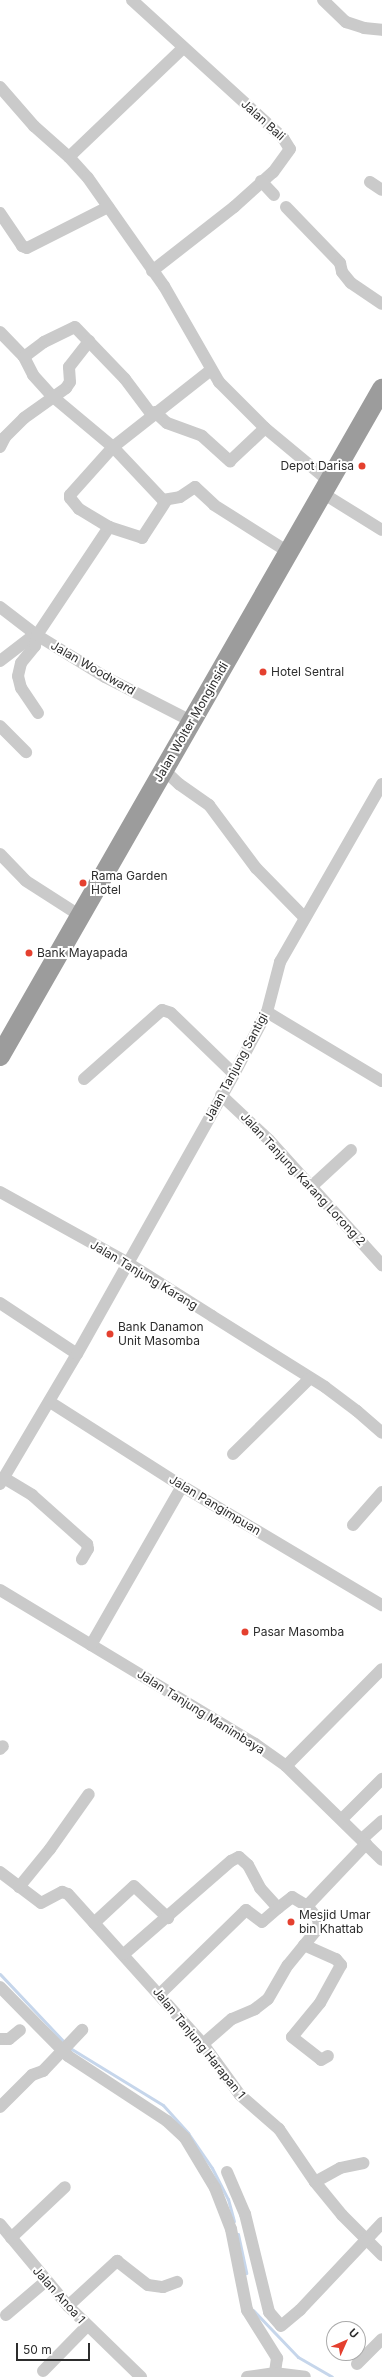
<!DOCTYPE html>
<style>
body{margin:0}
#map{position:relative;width:382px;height:2377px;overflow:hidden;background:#fff;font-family:Inter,sans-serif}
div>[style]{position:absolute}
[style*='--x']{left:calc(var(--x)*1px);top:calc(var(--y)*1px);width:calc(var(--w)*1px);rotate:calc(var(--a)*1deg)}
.stream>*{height:3px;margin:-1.5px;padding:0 1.5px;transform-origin:1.5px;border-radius:1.5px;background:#c6d6eb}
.minor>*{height:12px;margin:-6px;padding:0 6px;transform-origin:6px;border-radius:6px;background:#cacaca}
.trunk>*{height:20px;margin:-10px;padding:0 10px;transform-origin:10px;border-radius:10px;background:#9c9c9c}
.dots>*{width:11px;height:11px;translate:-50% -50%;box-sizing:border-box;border:2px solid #fff;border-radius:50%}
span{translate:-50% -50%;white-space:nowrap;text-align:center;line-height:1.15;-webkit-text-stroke:4px #fff;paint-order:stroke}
.street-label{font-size:12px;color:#2d2d2d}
.poi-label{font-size:12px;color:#2d2d2d}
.right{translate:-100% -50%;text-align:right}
.left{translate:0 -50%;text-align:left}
.north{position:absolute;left:326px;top:2321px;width:40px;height:40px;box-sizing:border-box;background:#fff;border:1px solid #ababab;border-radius:50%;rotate:45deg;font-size:11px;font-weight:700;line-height:16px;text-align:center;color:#2d2d2d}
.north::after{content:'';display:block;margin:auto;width:14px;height:18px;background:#e4402f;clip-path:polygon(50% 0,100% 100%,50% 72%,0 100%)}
.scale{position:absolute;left:16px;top:2343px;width:74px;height:18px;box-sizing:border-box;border:2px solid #2d2d2d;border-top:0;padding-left:5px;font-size:12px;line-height:14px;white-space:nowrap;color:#2d2d2d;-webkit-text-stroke:3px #fff;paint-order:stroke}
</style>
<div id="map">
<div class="stream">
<i style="--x:0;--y:1974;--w:96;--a:46.7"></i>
<i style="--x:70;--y:2048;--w:109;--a:31.5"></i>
<i style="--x:163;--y:2105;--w:38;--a:48"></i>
<i style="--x:188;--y:2133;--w:42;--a:55.6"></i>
<i style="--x:212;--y:2168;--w:35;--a:63"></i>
<i style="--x:228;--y:2199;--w:23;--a:75"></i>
<i style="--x:238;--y:2234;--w:40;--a:78"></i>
<i style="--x:253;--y:2310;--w:65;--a:46.2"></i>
<i style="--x:298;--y:2357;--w:39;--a:30"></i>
</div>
<div class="minor">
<i style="--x:132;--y:0;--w:205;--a:42.4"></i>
<i style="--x:283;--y:138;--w:13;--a:58"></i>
<i style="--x:290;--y:149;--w:29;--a:126"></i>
<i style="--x:273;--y:172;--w:52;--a:138.1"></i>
<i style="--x:234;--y:207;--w:104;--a:142"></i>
<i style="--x:323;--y:0;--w:32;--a:44"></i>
<i style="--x:346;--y:22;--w:19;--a:18"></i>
<i style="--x:364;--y:28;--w:18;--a:6"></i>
<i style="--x:0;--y:87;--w:52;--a:48.9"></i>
<i style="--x:34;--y:126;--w:47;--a:41.5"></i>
<i style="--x:69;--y:157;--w:28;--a:48"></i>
<i style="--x:88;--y:178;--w:132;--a:54.9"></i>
<i style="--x:164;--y:286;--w:111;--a:60.2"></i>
<i style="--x:219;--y:382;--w:65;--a:45"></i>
<i style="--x:265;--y:428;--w:85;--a:39.7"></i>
<i style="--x:69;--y:157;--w:158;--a:-43.7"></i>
<i style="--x:261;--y:181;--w:19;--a:47"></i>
<i style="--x:370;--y:182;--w:14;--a:34"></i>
<i style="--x:286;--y:207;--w:78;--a:46"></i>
<i style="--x:340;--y:263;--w:9;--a:77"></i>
<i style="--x:342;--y:272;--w:14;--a:51"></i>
<i style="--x:351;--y:283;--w:37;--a:34"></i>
<i style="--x:0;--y:213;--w:40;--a:56"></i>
<i style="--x:22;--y:246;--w:5;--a:22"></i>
<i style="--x:27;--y:248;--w:91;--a:-26.8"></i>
<i style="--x:0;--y:332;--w:35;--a:46"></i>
<i style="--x:24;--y:357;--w:20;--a:63"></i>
<i style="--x:33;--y:375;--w:28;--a:48"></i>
<i style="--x:52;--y:396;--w:80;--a:39.9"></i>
<i style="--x:113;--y:447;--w:73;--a:46.7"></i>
<i style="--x:163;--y:500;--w:17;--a:-10"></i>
<i style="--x:180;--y:497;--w:18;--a:-34"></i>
<i style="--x:195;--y:487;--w:26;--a:43"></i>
<i style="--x:214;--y:505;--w:90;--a:32.3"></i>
<i style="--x:24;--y:357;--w:25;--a:-37"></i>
<i style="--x:44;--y:342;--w:34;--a:-26"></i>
<i style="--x:75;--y:327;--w:72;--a:46.1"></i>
<i style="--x:125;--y:379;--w:45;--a:53.1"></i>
<i style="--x:155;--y:412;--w:16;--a:43"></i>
<i style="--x:167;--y:423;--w:37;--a:20"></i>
<i style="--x:202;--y:436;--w:38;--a:42"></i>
<i style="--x:230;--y:461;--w:48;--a:-43.3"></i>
<i style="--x:0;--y:447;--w:11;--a:-63"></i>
<i style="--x:5;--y:437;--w:27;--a:-45"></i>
<i style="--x:24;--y:418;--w:52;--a:-35.5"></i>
<i style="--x:66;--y:388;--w:7;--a:-56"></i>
<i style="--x:70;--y:382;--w:15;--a:-94"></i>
<i style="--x:69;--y:367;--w:33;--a:-52"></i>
<i style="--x:324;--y:494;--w:68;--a:31.8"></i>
<i style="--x:109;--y:527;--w:35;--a:18"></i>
<i style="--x:142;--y:538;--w:44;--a:-57"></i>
<i style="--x:0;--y:607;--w:44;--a:37.6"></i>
<i style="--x:35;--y:634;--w:82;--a:31.6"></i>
<i style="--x:105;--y:677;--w:97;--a:27.1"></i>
<i style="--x:0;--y:661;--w:44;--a:-37.6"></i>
<i style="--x:38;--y:713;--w:30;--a:-124"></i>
<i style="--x:21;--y:688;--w:12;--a:-104"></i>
<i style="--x:18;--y:676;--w:13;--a:-77"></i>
<i style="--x:21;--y:663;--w:22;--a:-51"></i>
<i style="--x:35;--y:646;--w:11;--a:-80"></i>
<i style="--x:37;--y:635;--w:130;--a:-56.3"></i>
<i style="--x:109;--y:527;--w:35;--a:-149"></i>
<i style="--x:79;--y:509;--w:14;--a:-129"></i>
<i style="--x:70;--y:498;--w:3;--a:-90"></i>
<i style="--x:70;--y:495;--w:64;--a:-48.1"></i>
<i style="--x:113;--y:447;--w:125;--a:-38.2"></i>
<i style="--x:0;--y:726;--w:37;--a:45"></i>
<i style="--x:164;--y:770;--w:21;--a:43"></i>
<i style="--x:179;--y:784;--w:37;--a:35"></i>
<i style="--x:209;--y:805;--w:79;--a:53.3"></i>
<i style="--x:256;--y:868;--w:70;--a:45.6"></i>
<i style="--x:0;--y:854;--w:37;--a:46"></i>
<i style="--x:26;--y:881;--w:63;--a:32.7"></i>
<i style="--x:267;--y:1012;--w:134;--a:31"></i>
<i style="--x:84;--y:1079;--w:104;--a:-41.5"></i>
<i style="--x:162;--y:1010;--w:9;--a:18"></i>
<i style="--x:171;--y:1013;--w:88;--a:44.1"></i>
<i style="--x:221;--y:1095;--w:66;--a:43.2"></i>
<i style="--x:269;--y:1140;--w:169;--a:47.9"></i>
<i style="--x:312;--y:1186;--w:53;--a:-42.7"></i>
<i style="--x:0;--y:1192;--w:146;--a:29"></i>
<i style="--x:128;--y:1263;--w:99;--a:32.2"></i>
<i style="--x:212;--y:1316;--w:133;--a:32.1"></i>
<i style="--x:325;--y:1387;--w:40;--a:37"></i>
<i style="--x:357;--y:1411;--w:33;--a:41"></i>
<i style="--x:0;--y:1303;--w:92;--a:33.5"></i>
<i style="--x:50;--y:1402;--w:156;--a:32.5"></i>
<i style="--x:182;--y:1486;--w:233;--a:30.8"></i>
<i style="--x:233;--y:1454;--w:108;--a:-44.6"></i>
<i style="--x:4;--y:1478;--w:33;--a:31"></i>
<i style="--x:32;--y:1495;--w:74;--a:41.7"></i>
<i style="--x:87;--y:1544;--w:5;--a:79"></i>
<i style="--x:88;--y:1549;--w:12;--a:121"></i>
<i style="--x:0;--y:1484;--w:151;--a:-59.4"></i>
<i style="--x:77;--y:1354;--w:321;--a:-60.7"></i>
<i style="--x:234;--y:1074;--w:70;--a:-62"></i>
<i style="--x:267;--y:1012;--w:52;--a:-75.4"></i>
<i style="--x:280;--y:962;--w:205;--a:-60.2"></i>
<i style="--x:353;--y:1525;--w:44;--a:-48.7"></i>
<i style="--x:0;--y:1590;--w:298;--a:31.1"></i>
<i style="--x:255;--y:1744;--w:38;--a:35"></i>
<i style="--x:286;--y:1766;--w:134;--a:44.4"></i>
<i style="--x:91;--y:1645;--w:183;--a:-60.2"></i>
<i style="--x:0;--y:1749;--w:4;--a:-45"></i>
<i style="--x:286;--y:1766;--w:136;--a:-45.3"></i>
<i style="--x:342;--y:1819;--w:57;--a:-45"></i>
<i style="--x:362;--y:1839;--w:27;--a:-42"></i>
<i style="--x:0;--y:1872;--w:51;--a:37.1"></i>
<i style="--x:41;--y:1903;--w:24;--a:-28"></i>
<i style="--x:62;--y:1892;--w:6;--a:18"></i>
<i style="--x:68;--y:1894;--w:202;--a:48"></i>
<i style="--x:203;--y:2044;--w:63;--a:54"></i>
<i style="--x:240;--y:2095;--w:52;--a:41.1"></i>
<i style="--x:279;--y:2129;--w:64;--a:55.8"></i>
<i style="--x:315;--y:2182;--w:43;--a:50.7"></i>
<i style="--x:342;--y:2215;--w:57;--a:45"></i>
<i style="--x:19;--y:1887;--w:49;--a:-50.8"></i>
<i style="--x:50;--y:1849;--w:67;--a:-54.7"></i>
<i style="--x:278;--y:1908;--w:18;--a:-38"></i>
<i style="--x:292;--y:1897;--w:17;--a:31"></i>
<i style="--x:94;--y:1923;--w:54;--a:-42.8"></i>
<i style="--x:134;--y:1886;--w:47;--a:43.3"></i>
<i style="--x:304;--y:1945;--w:35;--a:24"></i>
<i style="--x:336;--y:1959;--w:8;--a:50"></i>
<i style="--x:341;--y:1965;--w:43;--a:118.9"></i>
<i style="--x:320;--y:2003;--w:44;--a:129.5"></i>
<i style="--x:292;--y:2037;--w:37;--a:38"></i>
<i style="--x:321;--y:2060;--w:8;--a:-30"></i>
<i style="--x:124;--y:1954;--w:142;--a:-41"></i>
<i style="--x:231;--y:1861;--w:9;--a:-27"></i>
<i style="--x:239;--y:1857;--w:12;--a:42"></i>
<i style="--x:248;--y:1865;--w:26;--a:62"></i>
<i style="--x:260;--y:1888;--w:27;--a:48"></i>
<i style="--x:278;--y:1908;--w:21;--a:139"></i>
<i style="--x:262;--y:1922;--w:20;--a:-143"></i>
<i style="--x:246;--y:1910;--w:120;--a:135.7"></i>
<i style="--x:0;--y:1987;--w:97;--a:45.4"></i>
<i style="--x:68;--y:2056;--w:118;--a:33.3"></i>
<i style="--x:167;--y:2121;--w:25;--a:43"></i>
<i style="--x:185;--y:2138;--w:58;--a:59"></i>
<i style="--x:215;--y:2188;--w:44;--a:68.7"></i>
<i style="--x:231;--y:2229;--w:83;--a:78.8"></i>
<i style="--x:247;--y:2310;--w:57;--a:58"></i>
<i style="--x:277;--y:2358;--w:15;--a:98"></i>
<i style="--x:0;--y:2039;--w:9;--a:0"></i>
<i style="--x:9;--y:2039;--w:14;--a:-39"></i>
<i style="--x:203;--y:2044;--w:38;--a:-41"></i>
<i style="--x:232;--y:2019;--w:25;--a:-23"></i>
<i style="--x:255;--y:2009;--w:16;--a:-38"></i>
<i style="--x:268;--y:1999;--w:39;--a:-60"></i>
<i style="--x:288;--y:1965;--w:49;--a:-50.8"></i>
<i style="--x:319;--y:1927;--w:8;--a:-97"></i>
<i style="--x:318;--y:1919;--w:17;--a:-130"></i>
<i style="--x:307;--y:1906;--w:86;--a:-46.4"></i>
<i style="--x:0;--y:2107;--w:45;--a:-45"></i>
<i style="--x:32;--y:2075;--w:12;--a:-20"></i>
<i style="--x:43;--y:2071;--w:57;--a:-46.4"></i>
<i style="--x:227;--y:2172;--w:46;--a:66.8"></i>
<i style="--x:245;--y:2214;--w:101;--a:76.2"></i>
<i style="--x:269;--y:2312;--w:18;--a:49"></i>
<i style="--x:281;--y:2326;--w:25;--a:-40"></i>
<i style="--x:300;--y:2310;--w:120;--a:-46.7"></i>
<i style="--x:315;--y:2182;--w:29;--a:-29"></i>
<i style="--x:340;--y:2168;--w:24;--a:-12"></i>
<i style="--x:0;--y:2224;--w:107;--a:50.3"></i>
<i style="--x:68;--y:2306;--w:102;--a:44.2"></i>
<i style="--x:11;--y:2238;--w:74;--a:-43.4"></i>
<i style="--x:68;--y:2306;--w:67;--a:-42.6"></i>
<i style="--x:117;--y:2261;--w:39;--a:38"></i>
<i style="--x:148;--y:2285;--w:15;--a:8"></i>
<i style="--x:163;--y:2287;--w:15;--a:-20"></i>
<i style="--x:6;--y:2315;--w:52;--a:-40.4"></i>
<i style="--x:357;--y:2364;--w:35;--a:-45"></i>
<i style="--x:43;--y:2371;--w:63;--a:-45.6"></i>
<i style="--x:247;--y:2377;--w:27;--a:-8"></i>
<i style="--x:274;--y:2373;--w:31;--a:7"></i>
</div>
<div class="trunk">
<i style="--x:0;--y:1056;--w:769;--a:-60.2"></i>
</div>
<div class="dots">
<i style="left:362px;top:466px;background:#e4402f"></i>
<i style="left:263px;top:672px;background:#e4402f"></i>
<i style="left:83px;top:883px;background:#e4402f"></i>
<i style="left:29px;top:953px;background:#e4402f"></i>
<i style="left:110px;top:1334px;background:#e4402f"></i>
<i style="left:245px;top:1632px;background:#e4402f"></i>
<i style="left:291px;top:1922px;background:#e4402f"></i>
</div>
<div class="street-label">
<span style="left:263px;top:120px;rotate:42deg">Jalan Bali</span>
<span style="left:93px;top:668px;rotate:30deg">Jalan Woodward</span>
<span style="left:191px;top:722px;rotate:-60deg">Jalan Wolter Monginsidi</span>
<span style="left:236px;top:1067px;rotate:-62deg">Jalan Tanjung Santigi</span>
<span style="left:303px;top:1179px;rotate:47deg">Jalan Tanjung Karang Lorong 2</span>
<span style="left:144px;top:1275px;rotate:31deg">Jalan Tanjung Karang</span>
<span style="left:215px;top:1505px;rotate:31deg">Jalan Pangimpuan</span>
<span style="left:201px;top:1712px;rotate:32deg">Jalan Tanjung Manimbaya</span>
<span style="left:199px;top:2043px;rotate:51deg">Jalan Tanjung Harapan 1</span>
<span style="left:59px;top:2295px;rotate:48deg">Jalan Anoa 1</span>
</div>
<div class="poi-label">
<span class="right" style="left:354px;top:466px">Depot Darisa</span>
<span class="left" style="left:271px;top:672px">Hotel Sentral</span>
<span class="left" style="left:91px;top:883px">Rama Garden<br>Hotel</span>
<span class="left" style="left:37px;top:953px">Bank Mayapada</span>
<span class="left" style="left:118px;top:1334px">Bank Danamon<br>Unit Masomba</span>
<span class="left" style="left:253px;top:1632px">Pasar Masomba</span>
<span class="left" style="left:299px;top:1922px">Mesjid Umar<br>bin Khattab</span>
</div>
<div class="north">U</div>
<div class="scale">50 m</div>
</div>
